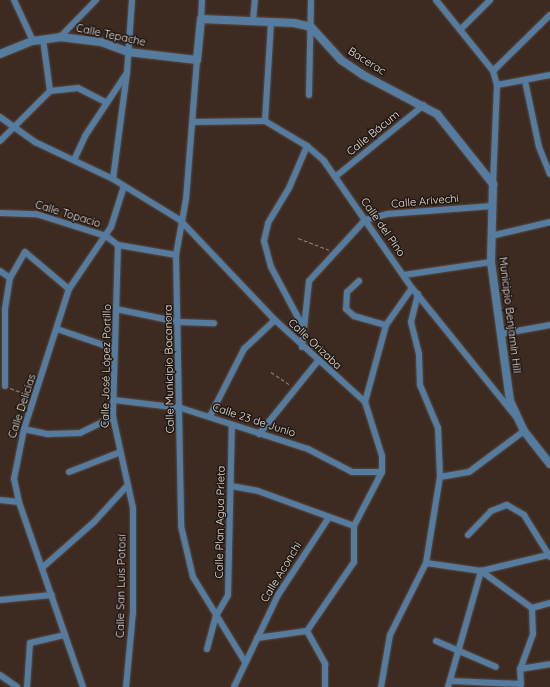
<!DOCTYPE html>
<meta charset="utf-8">
<style>
body{margin:0}
#map{position:relative;width:550px;height:687px;overflow:hidden;background:#3d2b21;font-family:Quicksand,sans-serif}
div>[style]{position:absolute}
[style*='--x']{left:calc(var(--x)*1px);top:calc(var(--y)*1px);width:calc(var(--w)*1px);rotate:calc(var(--a)*1deg)}
.path>*{height:1px;margin-top:-0.5px;transform-origin:0;background:repeating-linear-gradient(90deg,#918279 0 4px,transparent 0 6px)}
.roads{filter:drop-shadow(0 0 1px #5a493f) drop-shadow(0 0 1px #5a493f)}
.minor>*{height:6px;margin:-3px;padding:0 3px;transform-origin:3px;border-radius:3px;background:#557b9e}
.tertiary>*{height:8px;margin:-4px;padding:0 4px;transform-origin:4px;border-radius:4px;background:#557b9e}
span{translate:-50% -50%;white-space:nowrap;text-align:center;line-height:1.15;-webkit-text-stroke:3px #1e1611;paint-order:stroke}
.street-label{font-size:11px;color:#f0e4de}
</style>
<div id="map">
<div class="path">
<i style="--x:298;--y:238;--w:33;--a:21"></i>
<i style="--x:271;--y:372;--w:23;--a:34"></i>
<i style="--x:10;--y:388;--w:19;--a:21"></i>
</div>
<div class="roads">
<div class="minor">
<i style="--x:14;--y:0;--w:45;--a:65.1"></i>
<i style="--x:436;--y:0;--w:91;--a:51.2"></i>
<i style="--x:493;--y:71;--w:15;--a:74"></i>
<i style="--x:497;--y:85;--w:99;--a:92.3"></i>
<i style="--x:201;--y:19;--w:19;--a:-87"></i>
<i style="--x:253;--y:21;--w:21;--a:-85"></i>
<i style="--x:461;--y:29;--w:41;--a:-45"></i>
<i style="--x:60;--y:37;--w:52;--a:-45.8"></i>
<i style="--x:43;--y:39;--w:52;--a:82.3"></i>
<i style="--x:197;--y:60;--w:139;--a:94.5"></i>
<i style="--x:186;--y:199;--w:57;--a:100.1"></i>
<i style="--x:176;--y:255;--w:271;--a:88.9"></i>
<i style="--x:181;--y:526;--w:52;--a:76.8"></i>
<i style="--x:193;--y:577;--w:100;--a:58.5"></i>
<i style="--x:493;--y:71;--w:80;--a:-44.5"></i>
<i style="--x:525;--y:81;--w:67;--a:78"></i>
<i style="--x:539;--y:147;--w:29;--a:68"></i>
<i style="--x:497;--y:85;--w:54;--a:-10.7"></i>
<i style="--x:309;--y:95;--w:95;--a:-88.8"></i>
<i style="--x:0;--y:117;--w:43;--a:35.5"></i>
<i style="--x:35;--y:142;--w:86;--a:25.4"></i>
<i style="--x:113;--y:179;--w:79;--a:31.5"></i>
<i style="--x:180;--y:220;--w:138;--a:46.5"></i>
<i style="--x:275;--y:320;--w:122;--a:42.3"></i>
<i style="--x:365;--y:402;--w:57;--a:72.5"></i>
<i style="--x:382;--y:456;--w:16;--a:90"></i>
<i style="--x:382;--y:472;--w:61;--a:117.4"></i>
<i style="--x:354;--y:526;--w:36;--a:90"></i>
<i style="--x:354;--y:562;--w:83;--a:124.3"></i>
<i style="--x:307;--y:631;--w:38;--a:61"></i>
<i style="--x:325;--y:664;--w:23;--a:90"></i>
<i style="--x:265;--y:121;--w:99;--a:-86.5"></i>
<i style="--x:193;--y:122;--w:72;--a:-0.8"></i>
<i style="--x:265;--y:121;--w:49;--a:30.8"></i>
<i style="--x:307;--y:146;--w:23;--a:41"></i>
<i style="--x:324;--y:161;--w:155;--a:55.3"></i>
<i style="--x:412;--y:288;--w:166;--a:51.1"></i>
<i style="--x:0;--y:141;--w:71;--a:-45"></i>
<i style="--x:50;--y:91;--w:28;--a:-6"></i>
<i style="--x:78;--y:88;--w:31;--a:27"></i>
<i style="--x:74;--y:160;--w:26;--a:-65"></i>
<i style="--x:85;--y:136;--w:74;--a:-56.5"></i>
<i style="--x:335;--y:177;--w:114;--a:-39"></i>
<i style="--x:113;--y:179;--w:107;--a:-82.5"></i>
<i style="--x:127;--y:73;--w:73;--a:-86.1"></i>
<i style="--x:0;--y:213;--w:36;--a:2"></i>
<i style="--x:36;--y:214;--w:73;--a:17.4"></i>
<i style="--x:106;--y:236;--w:15;--a:37"></i>
<i style="--x:118;--y:245;--w:59;--a:9.8"></i>
<i style="--x:491;--y:236;--w:61;--a:-13.3"></i>
<i style="--x:118;--y:245;--w:172;--a:91.7"></i>
<i style="--x:113;--y:417;--w:93;--a:77.6"></i>
<i style="--x:133;--y:508;--w:104;--a:90"></i>
<i style="--x:133;--y:612;--w:75;--a:95.3"></i>
<i style="--x:0;--y:271;--w:12;--a:35"></i>
<i style="--x:404;--y:275;--w:88;--a:-8.5"></i>
<i style="--x:359;--y:281;--w:16;--a:137"></i>
<i style="--x:347;--y:292;--w:17;--a:93"></i>
<i style="--x:346;--y:309;--w:11;--a:41"></i>
<i style="--x:354;--y:316;--w:33;--a:16"></i>
<i style="--x:116;--y:309;--w:64;--a:11.7"></i>
<i style="--x:179;--y:322;--w:35;--a:2"></i>
<i style="--x:302;--y:325;--w:66;--a:-118.1"></i>
<i style="--x:271;--y:267;--w:27;--a:-105"></i>
<i style="--x:264;--y:241;--w:18;--a:-77"></i>
<i style="--x:268;--y:223;--w:41;--a:-59"></i>
<i style="--x:289;--y:188;--w:46;--a:-66.8"></i>
<i style="--x:57;--y:329;--w:61;--a:19"></i>
<i style="--x:500;--y:334;--w:51;--a:-10.2"></i>
<i style="--x:302;--y:347;--w:66;--a:-83.9"></i>
<i style="--x:309;--y:281;--w:83;--a:-47.4"></i>
<i style="--x:365;--y:220;--w:23;--a:-15"></i>
<i style="--x:387;--y:214;--w:106;--a:-4.3"></i>
<i style="--x:5;--y:386;--w:77;--a:-90"></i>
<i style="--x:5;--y:309;--w:31;--a:-81"></i>
<i style="--x:10;--y:278;--w:30;--a:-60"></i>
<i style="--x:25;--y:252;--w:57;--a:40.1"></i>
<i style="--x:114;--y:400;--w:67;--a:6.8"></i>
<i style="--x:181;--y:408;--w:133;--a:17.9"></i>
<i style="--x:308;--y:449;--w:50;--a:27.6"></i>
<i style="--x:352;--y:472;--w:30;--a:0"></i>
<i style="--x:365;--y:402;--w:80;--a:-74.7"></i>
<i style="--x:386;--y:325;--w:45;--a:-54.9"></i>
<i style="--x:210;--y:416;--w:75;--a:-63.1"></i>
<i style="--x:244;--y:349;--w:42;--a:-43.1"></i>
<i style="--x:24;--y:429;--w:25;--a:12"></i>
<i style="--x:48;--y:434;--w:32;--a:-2"></i>
<i style="--x:80;--y:433;--w:37;--a:-26"></i>
<i style="--x:259;--y:434;--w:94;--a:-51.1"></i>
<i style="--x:69;--y:472;--w:53;--a:-21.2"></i>
<i style="--x:440;--y:477;--w:29;--a:-10"></i>
<i style="--x:469;--y:472;--w:69;--a:-36.7"></i>
<i style="--x:231;--y:486;--w:27;--a:10"></i>
<i style="--x:258;--y:491;--w:102;--a:20"></i>
<i style="--x:0;--y:500;--w:19;--a:6"></i>
<i style="--x:468;--y:535;--w:33;--a:-46"></i>
<i style="--x:491;--y:511;--w:17;--a:-21"></i>
<i style="--x:507;--y:505;--w:20;--a:30"></i>
<i style="--x:524;--y:515;--w:49;--a:58.2"></i>
<i style="--x:426;--y:563;--w:56;--a:8.3"></i>
<i style="--x:481;--y:571;--w:63;--a:36"></i>
<i style="--x:532;--y:608;--w:26;--a:88"></i>
<i style="--x:533;--y:634;--w:37;--a:110"></i>
<i style="--x:520;--y:669;--w:15;--a:86"></i>
<i style="--x:43;--y:567;--w:68;--a:-41.4"></i>
<i style="--x:94;--y:522;--w:47;--a:-47.6"></i>
<i style="--x:481;--y:571;--w:69;--a:-13.4"></i>
<i style="--x:0;--y:600;--w:52;--a:-5.5"></i>
<i style="--x:532;--y:608;--w:19;--a:-16"></i>
<i style="--x:257;--y:638;--w:50;--a:-8"></i>
<i style="--x:436;--y:641;--w:65;--a:23.4"></i>
<i style="--x:207;--y:649;--w:34;--a:-75"></i>
<i style="--x:216;--y:616;--w:24;--a:-60"></i>
<i style="--x:228;--y:595;--w:170;--a:-88.7"></i>
<i style="--x:520;--y:669;--w:30;--a:-9"></i>
<i style="--x:0;--y:675;--w:21;--a:35"></i>
<i style="--x:451;--y:681;--w:70;--a:2.5"></i>
<i style="--x:27;--y:687;--w:44;--a:-86.1"></i>
<i style="--x:30;--y:643;--w:36;--a:-13"></i>
<i style="--x:83;--y:687;--w:196;--a:-109.1"></i>
<i style="--x:19;--y:502;--w:24;--a:-102"></i>
<i style="--x:14;--y:479;--w:51;--a:-78.7"></i>
<i style="--x:24;--y:429;--w:147;--a:-72.2"></i>
<i style="--x:69;--y:289;--w:75;--a:-55.9"></i>
<i style="--x:111;--y:227;--w:43;--a:-72.4"></i>
<i style="--x:234;--y:687;--w:102;--a:-64.4"></i>
<i style="--x:278;--y:595;--w:91;--a:-56.7"></i>
<i style="--x:381;--y:687;--w:53;--a:-80.2"></i>
<i style="--x:390;--y:635;--w:80;--a:-63.4"></i>
<i style="--x:426;--y:563;--w:87;--a:-80.8"></i>
<i style="--x:440;--y:477;--w:49;--a:-92.3"></i>
<i style="--x:438;--y:428;--w:47;--a:-112.7"></i>
<i style="--x:420;--y:385;--w:31;--a:-92"></i>
<i style="--x:419;--y:354;--w:33;--a:-104"></i>
<i style="--x:411;--y:322;--w:29;--a:-76"></i>
<i style="--x:448;--y:687;--w:121;--a:-74.1"></i>
</div>
<div class="tertiary">
<i style="--x:0;--y:54;--w:35;--a:-22"></i>
<i style="--x:33;--y:41;--w:27;--a:-8"></i>
<i style="--x:60;--y:37;--w:41;--a:7"></i>
<i style="--x:101;--y:42;--w:29;--a:20"></i>
<i style="--x:128;--y:52;--w:69;--a:6.6"></i>
<i style="--x:197;--y:60;--w:41;--a:-84.4"></i>
<i style="--x:201;--y:19;--w:93;--a:2.5"></i>
<i style="--x:294;--y:23;--w:17;--a:13"></i>
<i style="--x:311;--y:27;--w:45;--a:47.7"></i>
<i style="--x:341;--y:60;--w:27;--a:34"></i>
<i style="--x:363;--y:75;--w:84;--a:27.8"></i>
<i style="--x:437;--y:114;--w:90;--a:51.3"></i>
<i style="--x:493;--y:184;--w:78;--a:91.5"></i>
<i style="--x:491;--y:262;--w:140;--a:82.2"></i>
<i style="--x:510;--y:401;--w:33;--a:65"></i>
<i style="--x:524;--y:431;--w:42;--a:51.8"></i>
</div>
</div>
<div class="street-label">
<span style="left:111px;top:35px;rotate:12deg">Calle Tepache</span>
<span style="left:367px;top:61px;rotate:32deg">Bacerac</span>
<span style="left:373px;top:133px;rotate:-39deg">Calle Bácum</span>
<span style="left:425px;top:201px;rotate:-5deg">Calle Arivechi</span>
<span style="left:68px;top:214px;rotate:17deg">Calle Topacio</span>
<span style="left:383px;top:227px;rotate:55deg">Calle del Pino</span>
<span style="left:510px;top:315px;rotate:83deg">Municipio Benjamín Hill</span>
<span style="left:315px;top:344px;rotate:43deg">Calle Orizaba</span>
<span style="left:106px;top:366px;rotate:-89deg">Calle José López Portillo</span>
<span style="left:169px;top:369px;rotate:-91deg">Calle Municipio Bacanora</span>
<span style="left:22px;top:406px;rotate:-72deg">Calle Delicias</span>
<span style="left:254px;top:420px;rotate:18deg">Calle 23 de Junio</span>
<span style="left:220px;top:522px;rotate:-89deg">Calle Plan Agua Prieta</span>
<span style="left:281px;top:572px;rotate:-59deg">Calle Aconchi</span>
<span style="left:121px;top:586px;rotate:-89deg">Calle San Luis Potosí</span>
</div>
</div>
